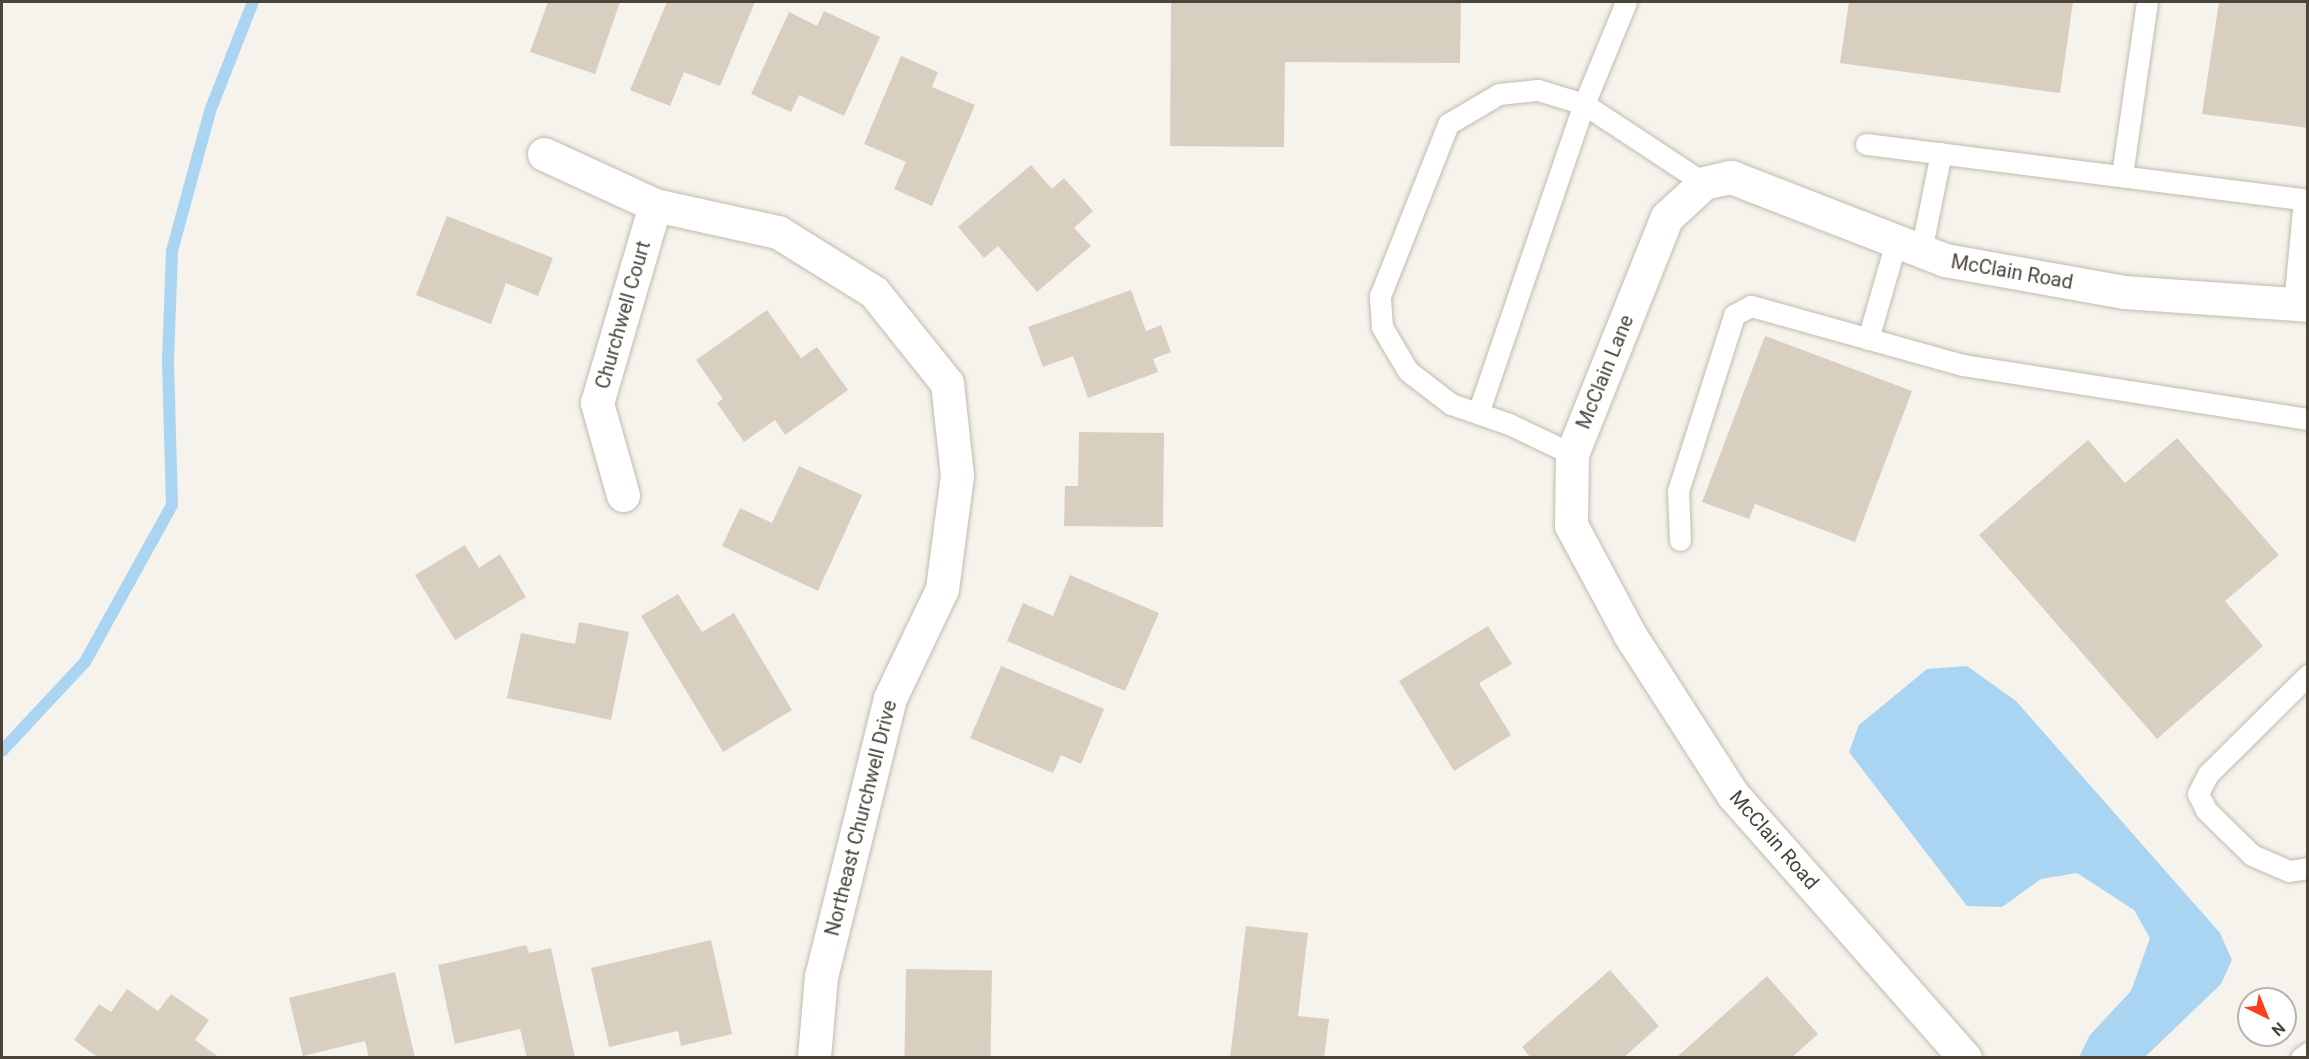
<!DOCTYPE html>
<style>
body{margin:0}
#map{position:relative;width:2309px;height:1059px;overflow:hidden;background:#f6f3ec;font-family:Roboto,sans-serif}
div>[style]{position:absolute}
[style*='--x']{left:calc(var(--x)*1px);top:calc(var(--y)*1px);width:calc(var(--w)*1px);rotate:calc(var(--a)*1deg)}
.water>*{inset:0;background:#a9d4f2}
.stream>*{height:12px;margin:-6px;padding:0 6px;transform-origin:6px;border-radius:6px;background:#a9d4f2}
.building>*{inset:0;background:#d8cfc1;transform-origin:0 0}
.roads{filter:drop-shadow(0 0 2px #c2bbae) drop-shadow(0 0 2px #c2bbae)}
.service>*{height:21px;margin:-10.5px;padding:0 10.5px;transform-origin:10.5px;border-radius:10.5px;background:#fff}
.minor>*{height:33px;margin:-16.5px;padding:0 16.5px;transform-origin:16.5px;border-radius:16.5px;background:#fff}
span{translate:-50% -50%;white-space:nowrap;text-align:center;line-height:1.15;-webkit-text-stroke:6px #fff;paint-order:stroke}
.street-label{font-size:20px;color:#4b4439}
.frame{position:absolute;inset:0;border:3px solid #4b4439;pointer-events:none}
.north{position:absolute;left:2237px;top:987px;width:60px;height:60px;box-sizing:border-box;background:#fff;border:2px solid #b7b4b0;border-radius:50%;rotate:137deg;font-size:16px;font-weight:700;line-height:24px;text-align:center;color:#4b4439}
.north::after{content:'';display:block;margin:auto;width:21px;height:27px;background:#fc3f1d;clip-path:polygon(50% 0,100% 100%,50% 72%,0 100%)}
</style>
<div id="map">
<div class="water">
<i style="clip-path:polygon(1967px 666px,2016px 701px,2220px 933px,2232px 960px,2221px 984px,2145px 1057px,2079px 1057px,2090px 1035px,2131px 991px,2150px 938px,2134px 910px,2077px 873px,2041px 879px,2002px 907px,1967px 906px,1849px 752px,1859px 725px,1927px 669px)"></i>
</div>
<div class="stream">
<i style="--x:2;--y:751;--w:122;--a:-47"></i>
<i style="--x:85;--y:662;--w:179;--a:-61"></i>
<i style="--x:172;--y:505;--w:145;--a:-91.6"></i>
<i style="--x:168;--y:360;--w:109;--a:-87.9"></i>
<i style="--x:172;--y:251;--w:145;--a:-74.8"></i>
<i style="--x:210;--y:111;--w:117;--a:-68.5"></i>
</div>
<div class="building">
<i style="clip-path:polygon(548px 2px,620px 2px,595px 74px,530px 52px)"></i>
<i style="clip-path:polygon(667px 2px,755px 2px,720px 86px,684px 72px,670px 106px,630px 90px)"></i>
<i style="clip-path:polygon(1171px 2px,1461px 2px,1460px 63px,1285px 62px,1284px 147px,1170px 146px)"></i>
<i style="clip-path:polygon(1849px 2px,2073px 2px,2060px 93px,1840px 63px)"></i>
<i style="clip-path:polygon(2219px 2px,2308px 2px,2308px 128px,2202px 114px)"></i>
<i style="clip-path:polygon(824px 11px,880px 37px,844px 116px,799px 95px,791px 112px,751px 94px,789px 12px,817px 26px)"></i>
<i style="clip-path:polygon(901px 56px,938px 72px,932px 87px,975px 105px,932px 206px,894px 189px,906px 162px,864px 144px)"></i>
<i style="clip-path:polygon(1031px 165px,1052px 189px,1064px 178px,1093px 211px,1074px 228px,1091px 246px,1037px 292px,998px 246px,984px 258px,958px 227px)"></i>
<i style="clip-path:polygon(447px 216px,553px 258px,538px 296px,506px 283px,491px 324px,416px 295px)"></i>
<i style="clip-path:polygon(1131px 290px,1146px 331px,1161px 325px,1171px 352px,1153px 359px,1158px 372px,1088px 398px,1073px 356px,1043px 367px,1028px 327px)"></i>
<i style="clip-path:polygon(767px 310px,801px 358px,817px 347px,848px 390px,785px 435px,775px 420px,744px 442px,717px 403px,723px 399px,696px 360px)"></i>
<i style="clip-path:polygon(1765px 336px,1912px 391px,1855px 542px,1755px 504px,1749px 519px,1702px 502px)"></i>
<i style="clip-path:polygon(1079px 432px,1164px 433px,1163px 527px,1064px 526px,1065px 486px,1078px 486px)"></i>
<i style="clip-path:polygon(2177px 438px,2279px 555px,2225px 601px,2263px 646px,2157px 739px,1979px 535px,2088px 440px,2125px 483px)"></i>
<i style="clip-path:polygon(799px 466px,862px 495px,818px 591px,722px 546px,740px 508px,772px 523px)"></i>
<i style="clip-path:polygon(465px 545px,479px 568px,500px 554px,526px 597px,455px 640px,415px 575px)"></i>
<i style="clip-path:polygon(1070px 575px,1159px 613px,1125px 691px,1007px 641px,1023px 603px,1053px 616px)"></i>
<i style="clip-path:polygon(678px 594px,702px 632px,734px 613px,792px 710px,723px 752px,641px 616px)"></i>
<i style="clip-path:polygon(579px 622px,629px 632px,611px 720px,507px 698px,521px 633px,575px 644px)"></i>
<i style="clip-path:polygon(1488px 626px,1512px 664px,1479px 683px,1511px 735px,1454px 771px,1399px 681px)"></i>
<i style="clip-path:polygon(1001px 666px,1104px 709px,1081px 764px,1061px 755px,1053px 773px,970px 738px)"></i>
<i style="clip-path:polygon(1246px 926px,1308px 933px,1298px 1016px,1329px 1019px,1324px 1058px,1230px 1058px)"></i>
<i style="clip-path:polygon(711px 940px,732px 1034px,681px 1046px,678px 1031px,609px 1047px,591px 968px)"></i>
<i style="clip-path:polygon(526px 945px,529px 953px,551px 948px,575px 1058px,527px 1058px,520px 1029px,455px 1044px,438px 965px)"></i>
<i style="left:906px;top:969px;width:86px;height:89px;rotate:1deg"></i>
<i style="clip-path:polygon(1610px 970px,1659px 1026px,1623px 1058px,1531px 1058px,1522px 1047px)"></i>
<i style="clip-path:polygon(395px 972px,415px 1058px,369px 1058px,365px 1041px,303px 1056px,289px 998px)"></i>
<i style="clip-path:polygon(1767px 976px,1818px 1034px,1791px 1058px,1676px 1058px)"></i>
<i style="clip-path:polygon(127px 989px,158px 1011px,171px 994px,209px 1020px,195px 1040px,220px 1058px,99px 1058px,74px 1040px,99px 1004px,111px 1012px)"></i>
</div>
<div class="roads">
<div class="service">
<i style="--x:1866;--y:144;--w:446;--a:7.2"></i>
<i style="--x:2122;--y:175;--w:175;--a:-81.8"></i>
<i style="--x:1921;--y:251;--w:100;--a:-78.5"></i>
<i style="--x:2294;--y:304;--w:104;--a:-84.5"></i>
<i style="--x:1868;--y:339;--w:101;--a:-73.9"></i>
<i style="--x:1478;--y:413;--w:327;--a:-71.1"></i>
<i style="--x:1584;--y:104;--w:110;--a:-67.6"></i>
<i style="--x:1572;--y:454;--w:70;--a:-154.5"></i>
<i style="--x:1509;--y:424;--w:61;--a:-161"></i>
<i style="--x:1451;--y:404;--w:54;--a:-142.5"></i>
<i style="--x:1408;--y:371;--w:51;--a:-120.6"></i>
<i style="--x:1382;--y:327;--w:31;--a:-94"></i>
<i style="--x:1380;--y:296;--w:185;--a:-68.4"></i>
<i style="--x:1448;--y:124;--w:59;--a:-30.5"></i>
<i style="--x:1499;--y:94;--w:39;--a:-6"></i>
<i style="--x:1538;--y:90;--w:48;--a:16.9"></i>
<i style="--x:1584;--y:104;--w:144;--a:33.4"></i>
<i style="--x:1680;--y:540;--w:49;--a:-92.3"></i>
<i style="--x:1678;--y:491;--w:185;--a:-72.3"></i>
<i style="--x:1734;--y:315;--w:19;--a:-28"></i>
<i style="--x:1751;--y:306;--w:220;--a:15.6"></i>
<i style="--x:1963;--y:365;--w:349;--a:8.9"></i>
<i style="--x:2308;--y:675;--w:141;--a:135.3"></i>
<i style="--x:2208;--y:774;--w:22;--a:117"></i>
<i style="--x:2198;--y:794;--w:18;--a:63"></i>
<i style="--x:2206;--y:810;--w:64;--a:44.4"></i>
<i style="--x:2252;--y:855;--w:40;--a:23.4"></i>
<i style="--x:2289;--y:871;--w:19;--a:-9"></i>
<i style="--x:2301;--y:1058;--w:9;--a:-36"></i>
</div>
<div class="minor">
<i style="--x:544;--y:154;--w:122;--a:24.7"></i>
<i style="--x:655;--y:205;--w:126;--a:12.4"></i>
<i style="--x:778;--y:232;--w:113;--a:32"></i>
<i style="--x:874;--y:292;--w:117;--a:51.3"></i>
<i style="--x:947;--y:383;--w:93;--a:83.8"></i>
<i style="--x:957;--y:475;--w:115;--a:97.5"></i>
<i style="--x:942;--y:589;--w:121;--a:115.5"></i>
<i style="--x:890;--y:698;--w:286;--a:103.9"></i>
<i style="--x:821;--y:976;--w:82;--a:94.9"></i>
<i style="--x:623;--y:495;--w:96;--a:-105.8"></i>
<i style="--x:597;--y:403;--w:206;--a:-73.7"></i>
<i style="--x:1965;--y:1058;--w:351;--a:-131.4"></i>
<i style="--x:1733;--y:795;--w:190;--a:-122.8"></i>
<i style="--x:1630;--y:635;--w:125;--a:-118.2"></i>
<i style="--x:1571;--y:525;--w:71;--a:-89.2"></i>
<i style="--x:1572;--y:454;--w:255;--a:-68.2"></i>
<i style="--x:1667;--y:217;--w:50;--a:-42.6"></i>
<i style="--x:1704;--y:183;--w:28;--a:-13"></i>
<i style="--x:1731;--y:177;--w:230;--a:21.2"></i>
<i style="--x:1945;--y:260;--w:182;--a:10.1"></i>
<i style="--x:2124;--y:292;--w:184;--a:4"></i>
</div>
</div>
<div class="street-label">
<span style="left:2012px;top:272px;rotate:10deg">McClain Road</span>
<span style="left:623px;top:315px;rotate:-74deg">Churchwell Court</span>
<span style="left:1605px;top:372px;rotate:-68deg">McClain Lane</span>
<span style="left:861px;top:818px;rotate:-76deg">Northeast Churchwell Drive</span>
<span style="left:1774px;top:840px;rotate:49deg">McClain Road</span>
</div>
<div class="frame"></div>
<div class="north">N</div>
</div>
